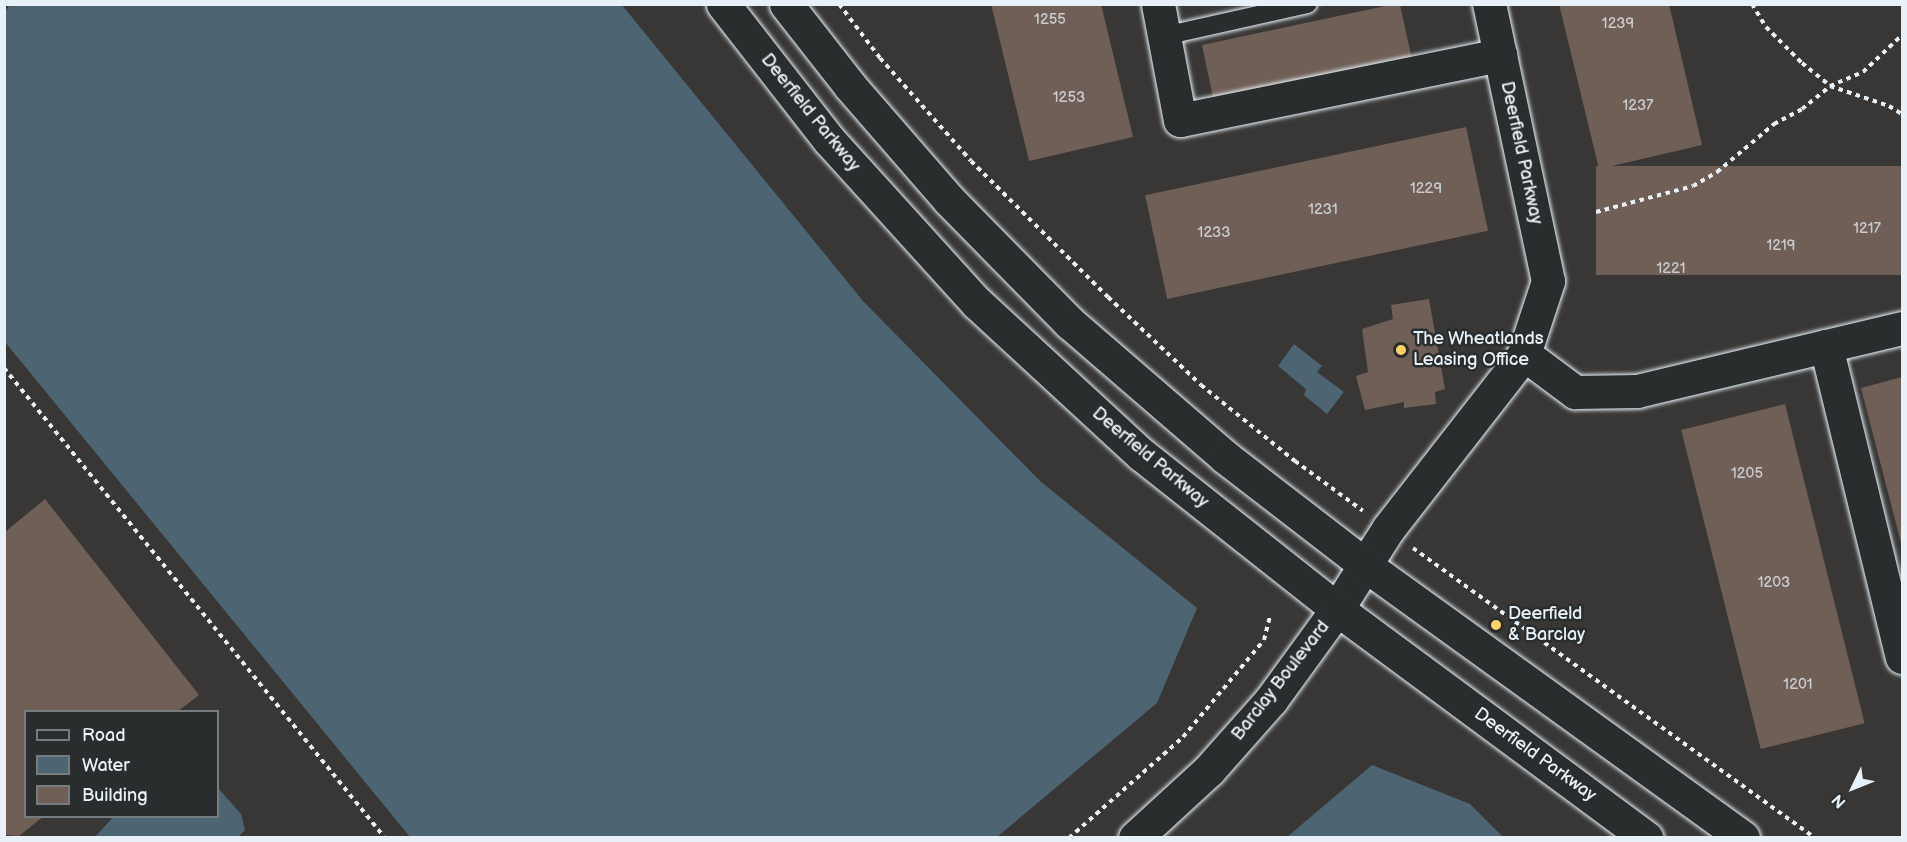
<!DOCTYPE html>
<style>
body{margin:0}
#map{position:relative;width:1907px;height:842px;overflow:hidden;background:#383736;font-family:"Balsamiq Sans",sans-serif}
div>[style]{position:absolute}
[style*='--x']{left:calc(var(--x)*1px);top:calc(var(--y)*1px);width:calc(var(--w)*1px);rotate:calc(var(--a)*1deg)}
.water>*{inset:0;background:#4d6472}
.building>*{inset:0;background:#6f5f56;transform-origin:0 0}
.path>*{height:4px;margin-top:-2px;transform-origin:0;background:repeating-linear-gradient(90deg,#e8f1f8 0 4.5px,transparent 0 9px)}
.roads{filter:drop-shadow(0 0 2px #e8f1f8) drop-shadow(0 0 2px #e8f1f8)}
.service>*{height:18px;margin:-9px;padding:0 9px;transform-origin:9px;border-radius:9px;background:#2a2d2e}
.minor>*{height:33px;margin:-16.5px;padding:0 16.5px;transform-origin:16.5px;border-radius:16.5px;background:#2a2d2e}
.tertiary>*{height:33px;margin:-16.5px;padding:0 16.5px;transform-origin:16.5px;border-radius:16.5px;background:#2a2d2e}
.secondary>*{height:33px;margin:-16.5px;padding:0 16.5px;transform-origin:16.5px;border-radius:16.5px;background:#2a2d2e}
.dots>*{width:16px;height:16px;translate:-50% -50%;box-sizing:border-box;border:3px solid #2a2d2e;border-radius:50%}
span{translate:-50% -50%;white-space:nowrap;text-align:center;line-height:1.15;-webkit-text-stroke:5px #2a2d2e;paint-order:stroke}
.number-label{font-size:15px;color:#caccd0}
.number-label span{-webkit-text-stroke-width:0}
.street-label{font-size:18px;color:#e8f1f8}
.poi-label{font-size:18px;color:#e8f1f8}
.left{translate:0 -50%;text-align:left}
.frame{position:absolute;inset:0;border:6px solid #e8f1f8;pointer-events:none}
.legend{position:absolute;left:24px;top:710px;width:195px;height:108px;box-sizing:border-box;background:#2a2d2e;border:2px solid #767b7f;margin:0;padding:8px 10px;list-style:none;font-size:18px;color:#e8f1f8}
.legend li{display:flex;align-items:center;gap:12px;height:30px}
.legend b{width:30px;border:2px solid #767b7f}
.north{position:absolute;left:1823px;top:758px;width:60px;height:60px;-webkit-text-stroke:4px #2a2d2e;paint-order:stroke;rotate:227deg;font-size:16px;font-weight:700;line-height:24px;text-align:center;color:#e8f1f8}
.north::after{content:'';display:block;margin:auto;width:21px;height:27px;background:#e8f1f8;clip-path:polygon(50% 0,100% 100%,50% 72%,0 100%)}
</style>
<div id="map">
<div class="water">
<i style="clip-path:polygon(9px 5px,622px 5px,863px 301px,1040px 481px,1197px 608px,1157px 703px,997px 837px,410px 837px,5px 342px,4px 15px)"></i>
<i style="clip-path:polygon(1294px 344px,1322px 366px,1317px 372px,1344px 392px,1327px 414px,1304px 395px,1306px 389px,1278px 366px)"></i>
<i style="clip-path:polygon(1372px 765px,1470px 804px,1503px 837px,1287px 837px)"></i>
<i style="clip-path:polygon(218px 788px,241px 814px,245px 830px,238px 837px,95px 837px,113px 817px,218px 816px)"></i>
</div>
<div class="building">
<i style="clip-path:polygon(991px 4px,1101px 4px,1133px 137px,1029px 161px)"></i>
<i style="clip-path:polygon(1559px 4px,1669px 4px,1702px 145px,1599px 169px)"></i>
<i style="clip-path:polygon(1390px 5px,1400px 5px,1412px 59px,1214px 102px,1202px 45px)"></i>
<i style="left:1466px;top:127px;width:106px;height:328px;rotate:78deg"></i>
<i style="left:1902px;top:166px;width:109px;height:306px;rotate:90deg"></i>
<i style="clip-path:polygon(1429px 299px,1445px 389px,1435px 392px,1436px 404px,1404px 408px,1404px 402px,1365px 410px,1356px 376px,1368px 372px,1362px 329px,1393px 319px,1391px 305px)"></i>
<i style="clip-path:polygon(1902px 377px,1902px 547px,1861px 388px)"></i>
<i style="left:1785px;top:404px;width:329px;height:107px;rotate:76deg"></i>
<i style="clip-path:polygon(45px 499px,199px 695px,178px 711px,26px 711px,26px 816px,44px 816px,19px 836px,5px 835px,5px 532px)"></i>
</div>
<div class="path">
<i style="--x:839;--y:4;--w:68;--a:52.8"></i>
<i style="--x:880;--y:58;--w:137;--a:48.5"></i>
<i style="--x:971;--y:161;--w:193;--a:44.8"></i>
<i style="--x:1108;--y:297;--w:128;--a:43.4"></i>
<i style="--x:1201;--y:385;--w:121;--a:39"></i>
<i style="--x:1295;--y:461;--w:84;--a:36.3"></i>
<i style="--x:1752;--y:4;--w:27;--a:59"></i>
<i style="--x:1766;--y:27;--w:51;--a:45"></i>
<i style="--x:1802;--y:63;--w:36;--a:39"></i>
<i style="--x:1830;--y:86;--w:62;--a:18.7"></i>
<i style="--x:1889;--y:106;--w:15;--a:32"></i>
<i style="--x:1596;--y:212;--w:100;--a:-15"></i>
<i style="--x:1693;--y:186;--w:28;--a:-30"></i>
<i style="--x:1717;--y:172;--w:75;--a:-40.1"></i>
<i style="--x:1774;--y:124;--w:32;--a:-28"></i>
<i style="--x:1802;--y:109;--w:36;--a:-39"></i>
<i style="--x:1830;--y:86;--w:36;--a:-23"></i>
<i style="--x:1863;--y:72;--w:54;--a:-43.5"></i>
<i style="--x:4;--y:368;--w:605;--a:50.97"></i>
<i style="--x:1413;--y:548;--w:496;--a:35.8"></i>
<i style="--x:1069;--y:838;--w:152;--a:-41.5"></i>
<i style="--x:1183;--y:737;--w:126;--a:-50.1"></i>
<i style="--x:1264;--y:640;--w:25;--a:-76"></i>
</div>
<div class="roads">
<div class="service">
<i style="--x:1164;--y:36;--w:147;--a:-12.6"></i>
</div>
<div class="minor">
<i style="--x:1158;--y:4;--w:118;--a:79.3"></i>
<i style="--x:1180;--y:120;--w:327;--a:-11.5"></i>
<i style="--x:1902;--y:328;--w:78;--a:166.7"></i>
<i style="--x:1826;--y:346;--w:320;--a:76.3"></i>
<i style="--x:1524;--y:354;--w:64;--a:36.7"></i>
<i style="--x:1575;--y:392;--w:62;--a:-0.9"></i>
<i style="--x:1637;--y:391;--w:194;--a:-13.4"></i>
<i style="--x:1365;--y:565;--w:43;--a:-57.4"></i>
<i style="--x:1388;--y:529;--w:222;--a:-52.1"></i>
<i style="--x:1524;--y:354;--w:77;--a:-71.8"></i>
<i style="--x:1548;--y:281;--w:283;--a:-102"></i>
</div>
<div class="tertiary">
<i style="--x:1135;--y:838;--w:100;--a:-42.6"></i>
<i style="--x:1209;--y:770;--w:94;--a:-48.5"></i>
<i style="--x:1271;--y:700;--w:112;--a:-54"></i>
<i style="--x:1337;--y:609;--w:52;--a:-57.5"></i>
</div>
<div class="secondary">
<i style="--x:723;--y:4;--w:172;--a:52.1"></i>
<i style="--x:829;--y:140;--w:220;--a:47.8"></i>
<i style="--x:977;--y:303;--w:224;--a:42.7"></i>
<i style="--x:1142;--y:455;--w:248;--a:38.3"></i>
<i style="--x:1337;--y:609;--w:385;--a:36.5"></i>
<i style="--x:786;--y:4;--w:104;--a:52"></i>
<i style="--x:850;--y:86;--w:151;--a:49"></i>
<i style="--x:949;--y:200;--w:173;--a:45.5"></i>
<i style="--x:1070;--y:323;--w:205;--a:40.8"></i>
<i style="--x:1225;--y:457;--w:177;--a:37.6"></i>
<i style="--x:1365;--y:565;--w:466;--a:35.8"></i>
</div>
</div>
<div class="dots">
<i style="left:1401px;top:350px;background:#ffd166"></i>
<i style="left:1496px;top:625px;background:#ffd166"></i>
</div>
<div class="number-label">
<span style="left:1050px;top:20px">1255</span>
<span style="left:1618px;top:24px">1239</span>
<span style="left:1069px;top:98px">1253</span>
<span style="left:1638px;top:106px">1237</span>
<span style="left:1426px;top:189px">1229</span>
<span style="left:1323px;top:210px">1231</span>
<span style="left:1867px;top:229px">1217</span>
<span style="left:1214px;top:233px">1233</span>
<span style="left:1781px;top:246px">1219</span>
<span style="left:1671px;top:269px">1221</span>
<span style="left:1747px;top:474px">1205</span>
<span style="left:1774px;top:583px">1203</span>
<span style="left:1798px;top:685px">1201</span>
</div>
<div class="street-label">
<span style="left:810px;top:113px;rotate:51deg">Deerfield Parkway</span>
<span style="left:1521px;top:153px;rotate:78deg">Deerfield Parkway</span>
<span style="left:1150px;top:458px;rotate:40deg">Deerfield Parkway</span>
<span style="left:1281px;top:681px;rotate:-52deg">Barclay Boulevard</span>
<span style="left:1535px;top:755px;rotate:36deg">Deerfield Parkway</span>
</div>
<div class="poi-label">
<span class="left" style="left:1413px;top:350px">The Wheatlands<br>Leasing Office</span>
<span class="left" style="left:1508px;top:625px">Deerfield<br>&amp; Barclay</span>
</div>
<div class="frame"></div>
<ul class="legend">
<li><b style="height:8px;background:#2a2d2e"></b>Road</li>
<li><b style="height:16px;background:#4d6472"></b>Water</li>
<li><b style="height:16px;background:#6f5f56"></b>Building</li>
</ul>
<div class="north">N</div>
</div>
